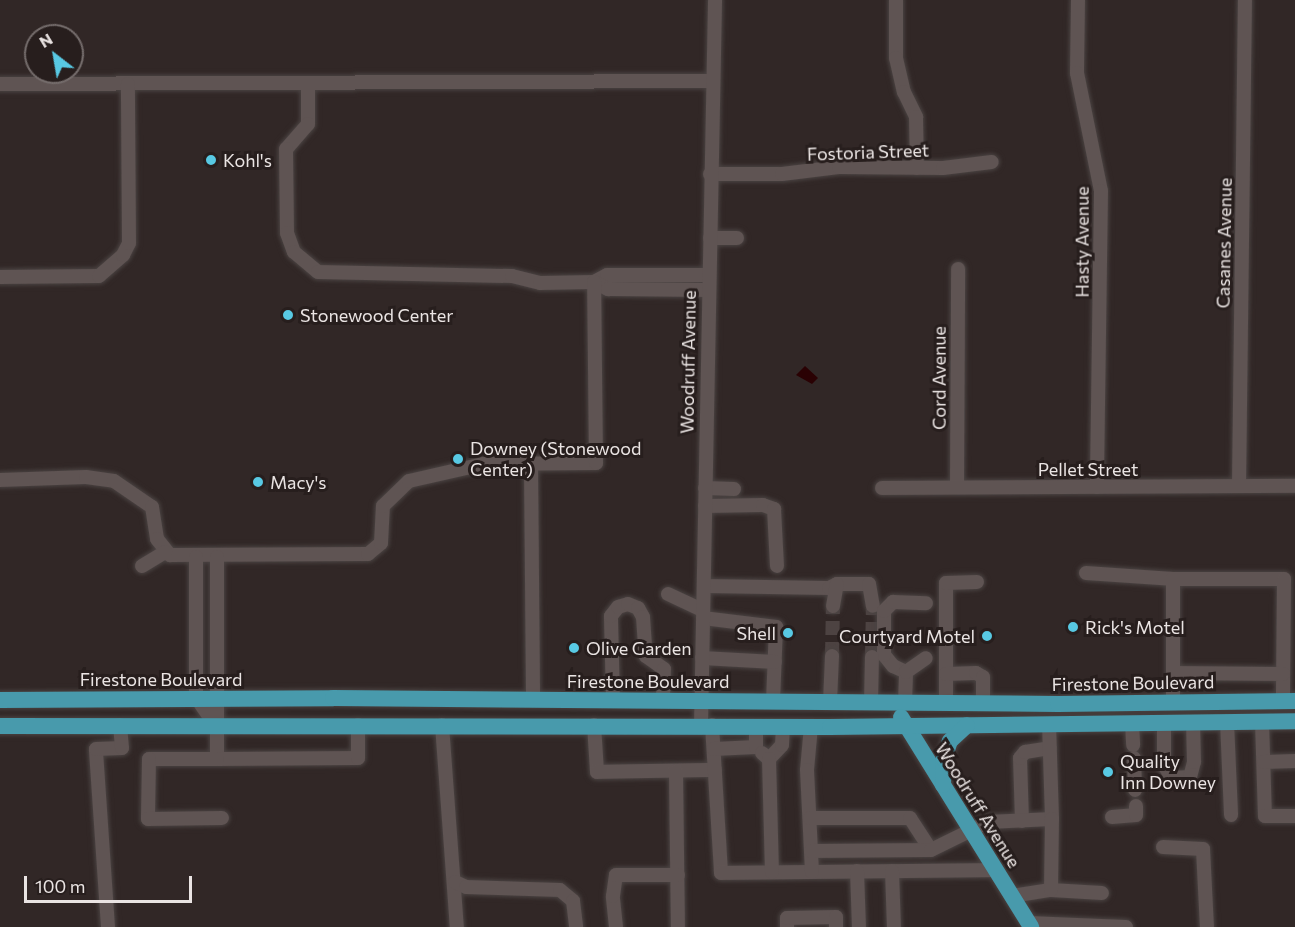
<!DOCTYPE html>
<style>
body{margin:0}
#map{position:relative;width:1295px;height:927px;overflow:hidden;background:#312726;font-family:Commissioner,sans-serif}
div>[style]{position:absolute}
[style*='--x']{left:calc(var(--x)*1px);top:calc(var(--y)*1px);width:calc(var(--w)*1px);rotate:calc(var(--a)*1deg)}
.water>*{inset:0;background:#2a0103}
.minor-tunnel>*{height:14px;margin-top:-7px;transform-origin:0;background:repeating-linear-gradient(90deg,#4d4342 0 14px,transparent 0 21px)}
.roads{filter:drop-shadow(0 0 2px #4a4342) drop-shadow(0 0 2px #4a4342)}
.minor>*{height:14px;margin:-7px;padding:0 7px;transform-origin:7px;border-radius:7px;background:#5f5453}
.major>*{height:16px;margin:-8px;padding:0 8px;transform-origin:8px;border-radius:8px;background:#489aac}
.dots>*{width:16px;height:16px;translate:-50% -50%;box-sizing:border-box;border:3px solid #271e1d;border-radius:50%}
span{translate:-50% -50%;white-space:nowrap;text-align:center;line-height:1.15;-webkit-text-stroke:6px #271e1d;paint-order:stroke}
.street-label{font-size:18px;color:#eae4e3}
.poi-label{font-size:18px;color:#eae4e3}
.left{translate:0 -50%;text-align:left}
.right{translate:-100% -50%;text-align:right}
.north{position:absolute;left:24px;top:24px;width:60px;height:60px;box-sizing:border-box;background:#271e1d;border:2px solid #756d6c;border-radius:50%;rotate:329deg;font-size:16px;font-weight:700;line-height:24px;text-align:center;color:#eae4e3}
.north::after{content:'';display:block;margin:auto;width:21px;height:27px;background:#58c9e3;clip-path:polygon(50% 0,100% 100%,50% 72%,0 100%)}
.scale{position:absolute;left:24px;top:876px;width:168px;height:27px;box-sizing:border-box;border:3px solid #eae4e3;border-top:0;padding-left:8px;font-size:18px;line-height:21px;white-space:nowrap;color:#eae4e3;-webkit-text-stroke:4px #271e1d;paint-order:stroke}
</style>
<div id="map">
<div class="water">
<i style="clip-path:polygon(805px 366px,818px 378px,812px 384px,796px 375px)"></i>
</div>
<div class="minor-tunnel">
<i style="--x:832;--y:656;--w:50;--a:-88.9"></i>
<i style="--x:872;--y:657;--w:51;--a:-88.9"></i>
</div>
<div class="roads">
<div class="minor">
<i style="--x:896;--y:0;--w:58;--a:90"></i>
<i style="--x:896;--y:58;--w:35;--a:77"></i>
<i style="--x:904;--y:92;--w:28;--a:64"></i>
<i style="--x:916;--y:117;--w:51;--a:88.9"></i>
<i style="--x:1078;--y:0;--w:73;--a:90.8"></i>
<i style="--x:1077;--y:73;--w:120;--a:78.5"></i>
<i style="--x:1101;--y:191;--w:296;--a:90.8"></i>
<i style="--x:308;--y:83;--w:41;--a:90"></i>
<i style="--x:308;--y:124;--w:33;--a:131"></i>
<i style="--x:286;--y:149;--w:84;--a:89.3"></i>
<i style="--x:287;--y:233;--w:20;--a:70"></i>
<i style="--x:294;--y:252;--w:31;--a:40"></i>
<i style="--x:318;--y:272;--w:194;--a:1.2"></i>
<i style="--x:512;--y:276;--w:29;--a:14"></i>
<i style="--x:540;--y:283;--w:54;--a:-1.1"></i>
<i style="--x:594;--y:282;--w:15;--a:-28"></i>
<i style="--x:607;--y:275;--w:102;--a:0"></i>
<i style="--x:0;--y:84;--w:711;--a:-0.24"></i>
<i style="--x:710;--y:174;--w:72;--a:0"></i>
<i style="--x:782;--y:174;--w:57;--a:-7"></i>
<i style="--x:839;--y:167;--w:104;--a:0.6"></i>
<i style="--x:943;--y:168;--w:49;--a:-7"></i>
<i style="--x:710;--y:238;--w:27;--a:0"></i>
<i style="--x:0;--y:277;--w:99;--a:-0.6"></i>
<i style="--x:99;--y:276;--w:32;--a:-41"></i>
<i style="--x:123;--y:255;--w:13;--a:-63"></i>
<i style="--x:129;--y:243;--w:159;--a:-90.4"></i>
<i style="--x:594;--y:282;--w:16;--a:27"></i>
<i style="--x:608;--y:289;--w:101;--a:0.6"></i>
<i style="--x:531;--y:464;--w:236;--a:89.5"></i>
<i style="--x:0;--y:480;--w:86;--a:-2"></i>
<i style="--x:86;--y:477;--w:28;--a:8"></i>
<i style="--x:114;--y:481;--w:46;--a:34.4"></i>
<i style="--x:152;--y:507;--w:32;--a:81"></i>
<i style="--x:157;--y:539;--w:21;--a:51"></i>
<i style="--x:170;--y:555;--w:198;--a:-0.3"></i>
<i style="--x:368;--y:554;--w:17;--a:-40"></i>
<i style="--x:381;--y:543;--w:37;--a:-87"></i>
<i style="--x:383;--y:506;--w:36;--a:-44"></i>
<i style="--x:409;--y:481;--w:77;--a:-12.8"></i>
<i style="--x:484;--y:464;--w:112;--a:-0.5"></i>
<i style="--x:596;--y:463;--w:181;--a:-90.6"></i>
<i style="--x:1239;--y:486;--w:486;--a:-89.3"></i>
<i style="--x:957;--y:487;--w:218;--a:-89.7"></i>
<i style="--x:705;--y:488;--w:29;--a:2"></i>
<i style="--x:882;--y:488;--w:413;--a:-0.3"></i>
<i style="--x:705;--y:506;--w:58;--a:-1"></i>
<i style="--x:763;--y:505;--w:12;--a:20"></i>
<i style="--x:774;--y:509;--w:57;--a:87"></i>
<i style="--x:196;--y:557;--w:140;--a:90"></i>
<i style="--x:196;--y:697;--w:34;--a:56"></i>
<i style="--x:217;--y:557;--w:202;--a:90"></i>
<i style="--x:217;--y:759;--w:141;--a:-0.4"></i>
<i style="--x:358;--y:758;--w:33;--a:-90"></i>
<i style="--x:142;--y:566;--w:27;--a:-31"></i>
<i style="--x:1086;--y:573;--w:87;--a:3.9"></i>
<i style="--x:1173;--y:579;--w:111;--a:0"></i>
<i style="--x:1284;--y:579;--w:122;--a:90.5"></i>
<i style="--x:705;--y:586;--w:124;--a:0.9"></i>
<i style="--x:829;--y:588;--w:9;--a:-27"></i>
<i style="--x:837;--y:584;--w:32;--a:0"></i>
<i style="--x:869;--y:584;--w:22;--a:80"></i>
<i style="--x:668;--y:594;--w:38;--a:25"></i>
<i style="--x:833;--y:606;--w:22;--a:-80"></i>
<i style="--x:703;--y:618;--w:74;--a:7"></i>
<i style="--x:776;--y:627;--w:75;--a:92.3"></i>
<i style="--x:702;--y:658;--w:73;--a:3.1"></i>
<i style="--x:906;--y:672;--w:14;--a:-155"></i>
<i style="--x:893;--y:666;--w:14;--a:-129"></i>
<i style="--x:884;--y:655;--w:44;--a:-90"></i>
<i style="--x:884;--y:611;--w:13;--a:-45"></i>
<i style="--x:893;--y:602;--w:33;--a:2"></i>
<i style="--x:1173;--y:673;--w:110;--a:0.5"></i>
<i style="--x:946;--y:674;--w:91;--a:-90"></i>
<i style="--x:946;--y:583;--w:31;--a:-2"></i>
<i style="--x:613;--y:700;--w:84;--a:-91.4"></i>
<i style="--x:611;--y:616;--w:11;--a:-52"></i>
<i style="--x:618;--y:607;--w:10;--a:-17"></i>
<i style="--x:628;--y:604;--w:11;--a:22"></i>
<i style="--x:638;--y:608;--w:10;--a:61"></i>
<i style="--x:643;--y:617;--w:39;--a:86"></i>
<i style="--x:646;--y:656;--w:22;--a:36"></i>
<i style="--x:664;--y:669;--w:30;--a:92"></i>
<i style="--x:830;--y:702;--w:46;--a:-87.5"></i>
<i style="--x:1173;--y:702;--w:123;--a:-90"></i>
<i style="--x:871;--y:703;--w:46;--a:-88.8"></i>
<i style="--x:905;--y:703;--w:31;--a:-88"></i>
<i style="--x:906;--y:672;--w:24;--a:-35"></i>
<i style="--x:946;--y:703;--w:29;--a:-90"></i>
<i style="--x:946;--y:674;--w:30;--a:-2"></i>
<i style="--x:976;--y:673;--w:8;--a:30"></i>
<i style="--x:983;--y:677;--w:26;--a:90"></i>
<i style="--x:1227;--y:722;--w:93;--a:87.5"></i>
<i style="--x:1262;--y:722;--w:94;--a:88.2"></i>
<i style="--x:1265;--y:816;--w:30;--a:0"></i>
<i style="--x:1132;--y:723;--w:22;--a:87"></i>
<i style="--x:1164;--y:723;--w:42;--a:90"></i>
<i style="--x:1164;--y:765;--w:15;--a:58"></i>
<i style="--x:1172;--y:778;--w:18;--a:-3"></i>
<i style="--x:1190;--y:777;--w:16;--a:-75"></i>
<i style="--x:1194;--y:762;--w:40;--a:-91.4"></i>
<i style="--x:442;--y:725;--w:203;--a:85.8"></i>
<i style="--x:594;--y:725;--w:47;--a:86.3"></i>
<i style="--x:597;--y:772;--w:118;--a:-1"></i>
<i style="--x:701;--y:725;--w:725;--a:-88.89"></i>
<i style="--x:712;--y:725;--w:148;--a:86.5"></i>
<i style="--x:721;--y:873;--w:275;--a:-0.6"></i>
<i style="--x:811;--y:726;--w:44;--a:95.2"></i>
<i style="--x:807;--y:770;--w:102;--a:87.2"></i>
<i style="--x:714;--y:749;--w:42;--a:-2.7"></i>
<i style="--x:756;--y:747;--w:21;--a:-90"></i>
<i style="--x:762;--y:753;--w:9;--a:41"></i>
<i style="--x:769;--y:759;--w:19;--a:-47"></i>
<i style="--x:782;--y:745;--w:19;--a:-87"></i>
<i style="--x:1134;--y:758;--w:32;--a:88"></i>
<i style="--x:217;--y:759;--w:68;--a:180"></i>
<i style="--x:149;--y:759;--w:60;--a:91"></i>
<i style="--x:148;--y:819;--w:74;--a:-0.8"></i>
<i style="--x:769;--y:759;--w:113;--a:88.5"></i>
<i style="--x:1264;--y:762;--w:31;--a:-2"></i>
<i style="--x:676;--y:771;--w:156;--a:89.3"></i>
<i style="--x:1112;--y:817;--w:24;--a:-5"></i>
<i style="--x:1136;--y:815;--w:9;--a:-90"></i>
<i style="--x:810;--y:818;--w:100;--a:0"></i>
<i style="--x:910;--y:818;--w:38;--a:57"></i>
<i style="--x:1022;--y:821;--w:63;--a:-91.8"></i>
<i style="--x:1020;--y:758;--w:8;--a:-50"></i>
<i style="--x:1025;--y:752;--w:25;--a:-9"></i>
<i style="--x:1163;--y:847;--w:40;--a:2.9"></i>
<i style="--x:1203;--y:849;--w:78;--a:87.1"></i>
<i style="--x:811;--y:851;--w:120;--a:-0.5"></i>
<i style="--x:931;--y:850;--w:64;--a:-26.2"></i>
<i style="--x:988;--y:822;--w:64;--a:-2.7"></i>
<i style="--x:1052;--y:819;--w:95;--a:-91.8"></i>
<i style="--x:857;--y:871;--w:56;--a:88"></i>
<i style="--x:892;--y:871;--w:56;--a:88"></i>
<i style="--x:455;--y:882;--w:12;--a:24"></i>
<i style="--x:466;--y:887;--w:94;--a:1.8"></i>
<i style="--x:560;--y:890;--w:17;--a:40"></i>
<i style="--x:573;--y:901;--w:26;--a:83"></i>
<i style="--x:1051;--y:890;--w:51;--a:3.4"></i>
<i style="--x:1012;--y:896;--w:39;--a:-9"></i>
<i style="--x:1051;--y:890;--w:71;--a:-89.2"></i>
<i style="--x:1029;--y:923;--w:97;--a:2.4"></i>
<i style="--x:108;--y:927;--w:178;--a:-93.9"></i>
<i style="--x:96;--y:749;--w:26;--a:-2"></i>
<i style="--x:122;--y:748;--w:23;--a:-95"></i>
<i style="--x:616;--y:927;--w:31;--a:-96"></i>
<i style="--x:613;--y:896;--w:21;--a:-82"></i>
<i style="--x:616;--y:875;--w:62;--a:0"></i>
<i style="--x:787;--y:927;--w:9;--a:-90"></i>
<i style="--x:787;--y:918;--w:49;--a:-1.2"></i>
<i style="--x:836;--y:917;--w:10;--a:90"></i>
</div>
<div class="major">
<i style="--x:0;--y:700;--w:333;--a:-0.3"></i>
<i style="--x:333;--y:698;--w:725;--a:0.47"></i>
<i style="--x:1058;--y:704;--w:237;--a:-0.7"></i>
<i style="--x:901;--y:717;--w:247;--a:58.2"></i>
<i style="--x:0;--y:726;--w:830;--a:0.07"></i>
<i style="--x:830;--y:727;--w:465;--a:-0.7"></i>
<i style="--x:943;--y:785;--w:26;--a:-88"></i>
<i style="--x:944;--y:759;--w:19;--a:-72"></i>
<i style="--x:950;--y:741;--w:23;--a:-43"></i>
</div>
</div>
<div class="dots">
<i style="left:211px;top:160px;background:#58c9e3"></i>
<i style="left:288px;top:315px;background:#58c9e3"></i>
<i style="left:458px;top:459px;background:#58c9e3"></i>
<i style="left:258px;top:482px;background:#58c9e3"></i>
<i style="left:1073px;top:627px;background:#58c9e3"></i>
<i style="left:788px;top:633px;background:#58c9e3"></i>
<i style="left:987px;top:636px;background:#58c9e3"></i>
<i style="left:574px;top:648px;background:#58c9e3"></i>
<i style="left:1108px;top:772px;background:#58c9e3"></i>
</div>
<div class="street-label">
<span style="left:868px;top:152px;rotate:-2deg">Fostoria Street</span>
<span style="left:1082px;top:242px;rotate:-90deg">Hasty Avenue</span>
<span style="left:1224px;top:243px;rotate:-89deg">Casanes Avenue</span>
<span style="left:688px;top:362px;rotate:-89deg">Woodruff Avenue</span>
<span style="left:939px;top:378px;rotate:-90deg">Cord Avenue</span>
<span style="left:1088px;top:469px">Pellet Street</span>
<span style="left:161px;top:679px">Firestone Boulevard</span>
<span style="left:648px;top:681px">Firestone Boulevard</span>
<span style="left:1133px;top:683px;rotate:-1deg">Firestone Boulevard</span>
<span style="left:978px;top:805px;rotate:58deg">Woodruff Avenue</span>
</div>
<div class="poi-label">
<span class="left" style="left:223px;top:160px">Kohl's</span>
<span class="left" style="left:300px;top:315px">Stonewood Center</span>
<span class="left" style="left:470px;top:459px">Downey (Stonewood<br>Center)</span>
<span class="left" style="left:270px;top:482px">Macy's</span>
<span class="left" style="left:1085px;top:627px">Rick's Motel</span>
<span class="right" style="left:776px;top:633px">Shell</span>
<span class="right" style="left:975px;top:636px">Courtyard Motel</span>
<span class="left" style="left:586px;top:648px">Olive Garden</span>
<span class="left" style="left:1120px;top:772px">Quality<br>Inn Downey</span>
</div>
<div class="north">N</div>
<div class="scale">100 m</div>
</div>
